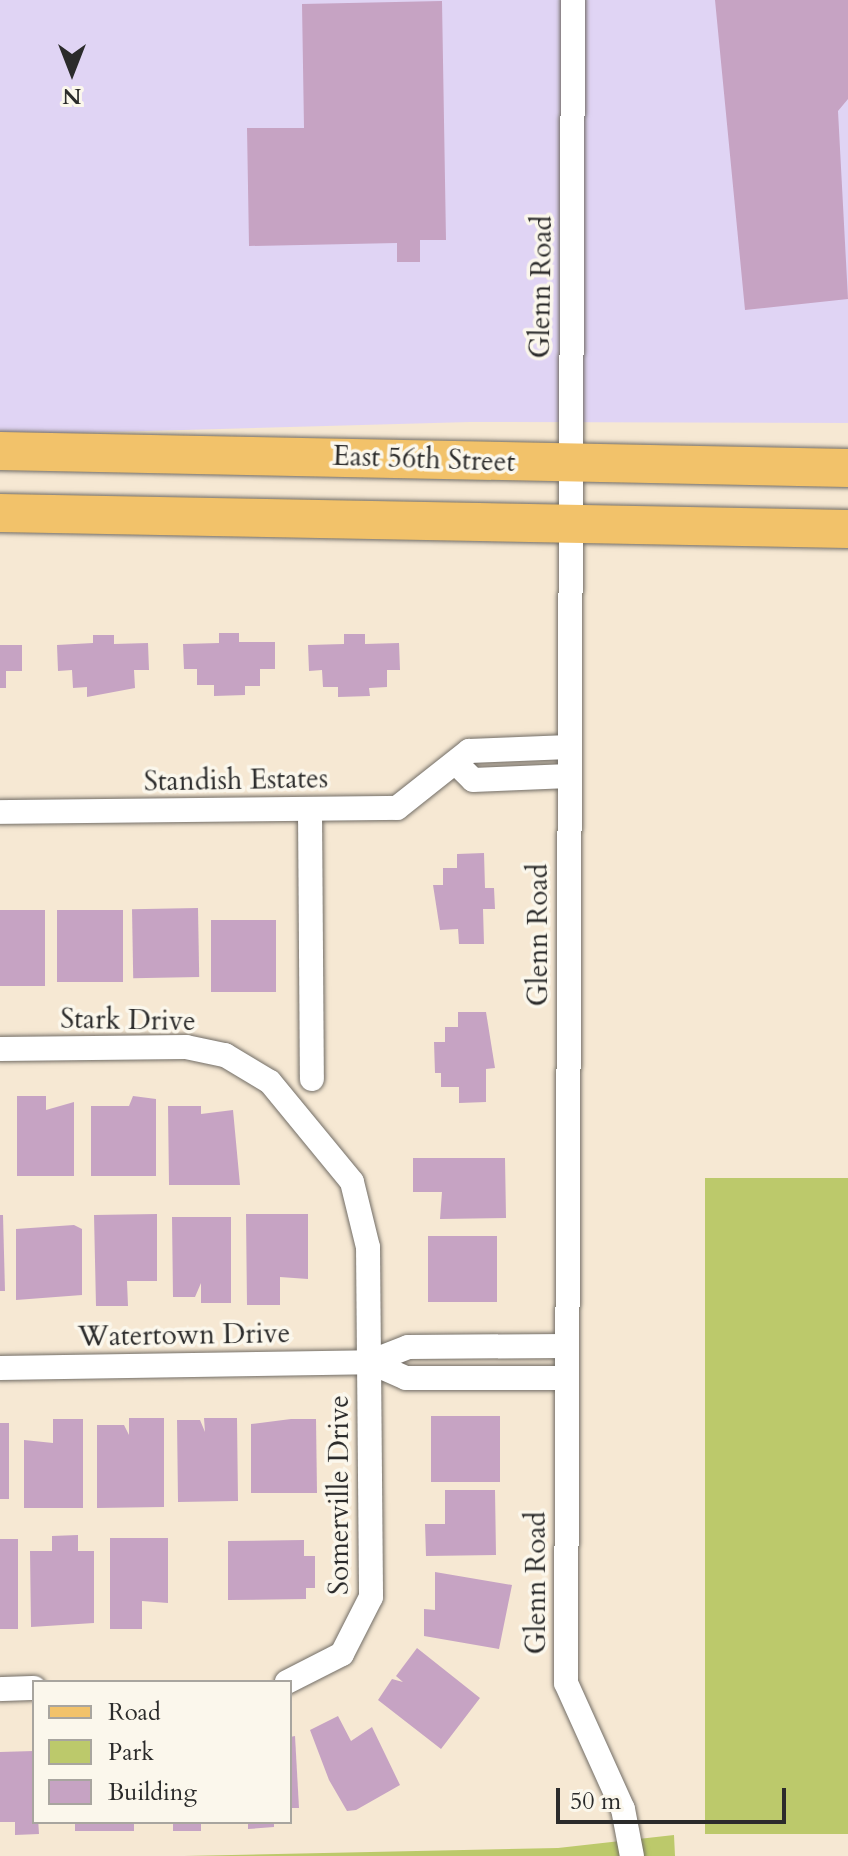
<!DOCTYPE html>
<style>
body{margin:0}
#map{position:relative;width:848px;height:1856px;overflow:hidden;background:#f6e8d3;font-family:Cardo,serif}
div>[style]{position:absolute}
[style*='--x']{left:calc(var(--x)*1px);top:calc(var(--y)*1px);width:calc(var(--w)*1px);rotate:calc(var(--a)*1deg)}
.built>*{inset:0;background:#e0d4f4}
.green>*{inset:0;background:#bcc96b;transform-origin:0 0}
.building>*{inset:0;background:#c6a3c3;transform-origin:0 0}
.roads{filter:drop-shadow(0 0 2px #726d66) drop-shadow(0 0 2px #726d66)}
.minor>*{height:24px;margin:-12px;padding:0 12px;transform-origin:12px;border-radius:12px;background:#fff}
.primary>*{height:38px;margin:-19px;padding:0 19px;transform-origin:19px;border-radius:19px;background:#f2c26a}
span{translate:-50% -50%;white-space:nowrap;text-align:center;line-height:1.15;-webkit-text-stroke:7px #fbf7ec;paint-order:stroke}
.street-label{font-size:28px;color:#2b2b2b}
.legend{position:absolute;left:32px;top:1680px;width:260px;height:144px;box-sizing:border-box;background:#fbf7ec;border:2px solid #a8a59f;margin:0;padding:10px 14px;list-style:none;font-size:24px;color:#2b2b2b}
.legend li{display:flex;align-items:center;gap:16px;height:40px}
.legend b{width:40px;border:2px solid #a8a59f}
.north{position:absolute;left:32px;top:32px;width:80px;height:80px;-webkit-text-stroke:6px #fbf7ec;paint-order:stroke;rotate:180deg;font-size:22px;font-weight:700;line-height:32px;text-align:center;color:#2b2b2b}
.north::after{content:'';display:block;margin:auto;width:28px;height:36px;background:#2b2b2b;clip-path:polygon(50% 0,100% 100%,50% 72%,0 100%)}
.scale{position:absolute;left:556px;top:1788px;width:230px;height:36px;box-sizing:border-box;border:4px solid #2b2b2b;border-top:0;padding-left:10px;font-size:24px;line-height:28px;white-space:nowrap;color:#2b2b2b;-webkit-text-stroke:6px #fbf7ec;paint-order:stroke}
</style>
<div id="map">
<div class="built">
<i style="clip-path:polygon(0 0,848px 0,848px 423px,470px 422px,0 435px)"></i>
</div>
<div class="green">
<i style="left:848px;top:1178px;width:656px;height:143px;rotate:90deg"></i>
<i style="clip-path:polygon(674px 1835px,675px 1856px,184px 1856px,558px 1848px)"></i>
</div>
<div class="building">
<i style="clip-path:polygon(715px 0,848px 0,848px 99px,838px 111px,848px 299px,745px 310px)"></i>
<i style="clip-path:polygon(442px 1px,446px 240px,420px 240px,420px 262px,397px 262px,397px 243px,249px 246px,247px 128px,304px 128px,302px 4px)"></i>
<i style="clip-path:polygon(219px 633px,239px 633px,239px 642px,275px 642px,275px 669px,260px 669px,260px 686px,245px 686px,245px 695px,214px 696px,214px 685px,197px 685px,197px 669px,184px 669px,183px 644px,219px 643px)"></i>
<i style="clip-path:polygon(344px 634px,365px 634px,365px 644px,399px 643px,400px 670px,387px 670px,387px 687px,369px 688px,370px 696px,338px 697px,338px 687px,323px 687px,322px 670px,309px 671px,308px 645px,344px 644px)"></i>
<i style="clip-path:polygon(93px 635px,114px 635px,114px 644px,148px 643px,149px 670px,134px 670px,135px 688px,87px 697px,87px 687px,73px 688px,72px 670px,58px 671px,57px 645px,93px 643px)"></i>
<i style="clip-path:polygon(0 645px,22px 645px,22px 671px,6px 671px,6px 688px,0 688px)"></i>
<i style="clip-path:polygon(484px 853px,485px 888px,494px 888px,495px 909px,483px 909px,484px 944px,459px 944px,458px 929px,440px 930px,433px 885px,443px 885px,443px 868px,457px 868px,457px 854px)"></i>
<i style="left:198px;top:908px;width:69px;height:66px;rotate:89deg"></i>
<i style="left:0;top:910px;width:45px;height:76px"></i>
<i style="left:57px;top:910px;width:66px;height:72px"></i>
<i style="left:276px;top:920px;width:72px;height:65px;rotate:90deg"></i>
<i style="clip-path:polygon(458px 1012px,486px 1012px,495px 1068px,486px 1069px,486px 1102px,459px 1103px,459px 1087px,441px 1087px,441px 1073px,435px 1073px,434px 1042px,445px 1042px,445px 1027px,458px 1027px)"></i>
<i style="clip-path:polygon(17px 1096px,46px 1096px,46px 1110px,74px 1102px,74px 1176px,17px 1176px)"></i>
<i style="clip-path:polygon(133px 1096px,156px 1099px,156px 1176px,91px 1176px,91px 1106px,129px 1106px)"></i>
<i style="clip-path:polygon(168px 1106px,201px 1106px,201px 1114px,233px 1110px,240px 1185px,169px 1185px)"></i>
<i style="clip-path:polygon(413px 1158px,505px 1158px,506px 1218px,440px 1219px,442px 1192px,413px 1192px)"></i>
<i style="clip-path:polygon(157px 1214px,157px 1281px,127px 1281px,128px 1306px,96px 1306px,94px 1215px)"></i>
<i style="clip-path:polygon(246px 1214px,308px 1214px,308px 1279px,280px 1277px,280px 1305px,247px 1305px)"></i>
<i style="clip-path:polygon(0 1215px,3px 1215px,5px 1291px,0 1291px)"></i>
<i style="clip-path:polygon(172px 1217px,231px 1217px,231px 1303px,201px 1303px,201px 1283px,195px 1297px,173px 1297px)"></i>
<i style="clip-path:polygon(74px 1225px,82px 1229px,82px 1295px,16px 1300px,16px 1229px)"></i>
<i style="left:428px;top:1236px;width:69px;height:66px"></i>
<i style="left:431px;top:1416px;width:69px;height:66px"></i>
<i style="clip-path:polygon(129px 1418px,164px 1418px,164px 1507px,97px 1508px,97px 1425px,124px 1425px,129px 1435px)"></i>
<i style="clip-path:polygon(204px 1418px,237px 1418px,238px 1501px,178px 1502px,177px 1420px,200px 1420px,205px 1432px)"></i>
<i style="clip-path:polygon(53px 1419px,83px 1419px,83px 1508px,24px 1508px,24px 1440px,53px 1443px)"></i>
<i style="clip-path:polygon(291px 1419px,316px 1419px,317px 1493px,251px 1493px,251px 1424px)"></i>
<i style="left:0;top:1423px;width:9px;height:76px"></i>
<i style="clip-path:polygon(445px 1490px,495px 1490px,496px 1555px,426px 1556px,425px 1524px,445px 1524px)"></i>
<i style="clip-path:polygon(78px 1535px,78px 1551px,94px 1551px,94px 1623px,31px 1627px,30px 1551px,52px 1551px,52px 1536px)"></i>
<i style="clip-path:polygon(110px 1538px,168px 1538px,168px 1603px,142px 1601px,142px 1629px,110px 1629px)"></i>
<i style="left:0;top:1539px;width:18px;height:90px"></i>
<i style="clip-path:polygon(304px 1540px,304px 1556px,315px 1556px,315px 1588px,306px 1588px,306px 1599px,228px 1600px,228px 1541px)"></i>
<i style="clip-path:polygon(435px 1572px,512px 1585px,499px 1649px,424px 1636px,424px 1609px,435px 1610px)"></i>
<i style="clip-path:polygon(417px 1648px,480px 1698px,441px 1749px,378px 1700px,392px 1679px,403px 1682px,396px 1676px)"></i>
<i style="clip-path:polygon(338px 1716px,351px 1741px,372px 1727px,400px 1785px,356px 1810px,347px 1811px,329px 1780px,310px 1730px)"></i>
<i style="clip-path:polygon(295px 1736px,299px 1808px,290px 1808px,290px 1737px)"></i>
<i style="clip-path:polygon(34px 1751px,39px 1834px,15px 1835px,15px 1822px,0 1822px,0 1752px)"></i>
<i style="left:75px;top:1822px;width:59px;height:9px"></i>
<i style="left:173px;top:1822px;width:28px;height:9px"></i>
<i style="clip-path:polygon(248px 1822px,274px 1822px,274px 1827px,248px 1829px)"></i>
</div>
<div class="roads">
<div class="minor">
<i style="--x:573;--y:0;--w:1683;--a:90.24"></i>
<i style="--x:566;--y:1683;--w:138;--a:65.7"></i>
<i style="--x:623;--y:1809;--w:48;--a:79.2"></i>
<i style="--x:458;--y:765;--w:21;--a:45"></i>
<i style="--x:473;--y:780;--w:96;--a:-2.4"></i>
<i style="--x:310;--y:810;--w:269;--a:89.6"></i>
<i style="--x:0;--y:812;--w:397;--a:-0.6"></i>
<i style="--x:397;--y:808;--w:92;--a:-38.4"></i>
<i style="--x:469;--y:751;--w:100;--a:-2.3"></i>
<i style="--x:0;--y:1049;--w:186;--a:-0.6"></i>
<i style="--x:186;--y:1047;--w:40;--a:12"></i>
<i style="--x:225;--y:1055;--w:52;--a:31"></i>
<i style="--x:270;--y:1082;--w:129;--a:50.6"></i>
<i style="--x:352;--y:1182;--w:67;--a:76.2"></i>
<i style="--x:368;--y:1247;--w:350;--a:89.5"></i>
<i style="--x:371;--y:1597;--w:64;--a:117"></i>
<i style="--x:342;--y:1654;--w:62;--a:153"></i>
<i style="--x:370;--y:1362;--w:39;--a:24"></i>
<i style="--x:406;--y:1378;--w:160;--a:0"></i>
<i style="--x:0;--y:1368;--w:370;--a:-0.9"></i>
<i style="--x:370;--y:1362;--w:41;--a:-21.5"></i>
<i style="--x:408;--y:1347;--w:158;--a:-0.4"></i>
<i style="--x:0;--y:1689;--w:34;--a:-2"></i>
</div>
<div class="primary">
<i style="--x:0;--y:451;--w:848;--a:1.15"></i>
<i style="--x:0;--y:513;--w:848;--a:1.08"></i>
</div>
</div>
<div class="street-label">
<span style="left:541px;top:287px;rotate:-89deg">Glenn Road</span>
<span style="left:424px;top:459px;rotate:2deg">East 56th Street</span>
<span style="left:236px;top:780px;rotate:-1deg">Standish Estates</span>
<span style="left:538px;top:935px;rotate:-90deg">Glenn Road</span>
<span style="left:128px;top:1020px;rotate:1deg">Stark Drive</span>
<span style="left:184px;top:1335px;rotate:-1deg">Watertown Drive</span>
<span style="left:339px;top:1495px;rotate:-90deg">Somerville Drive</span>
<span style="left:536px;top:1583px;rotate:-90deg">Glenn Road</span>
</div>
<ul class="legend">
<li><b style="height:10px;background:#f2c26a"></b>Road</li>
<li><b style="height:22px;background:#bcc96b"></b>Park</li>
<li><b style="height:22px;background:#c6a3c3"></b>Building</li>
</ul>
<div class="north">N</div>
<div class="scale">50 m</div>
</div>
